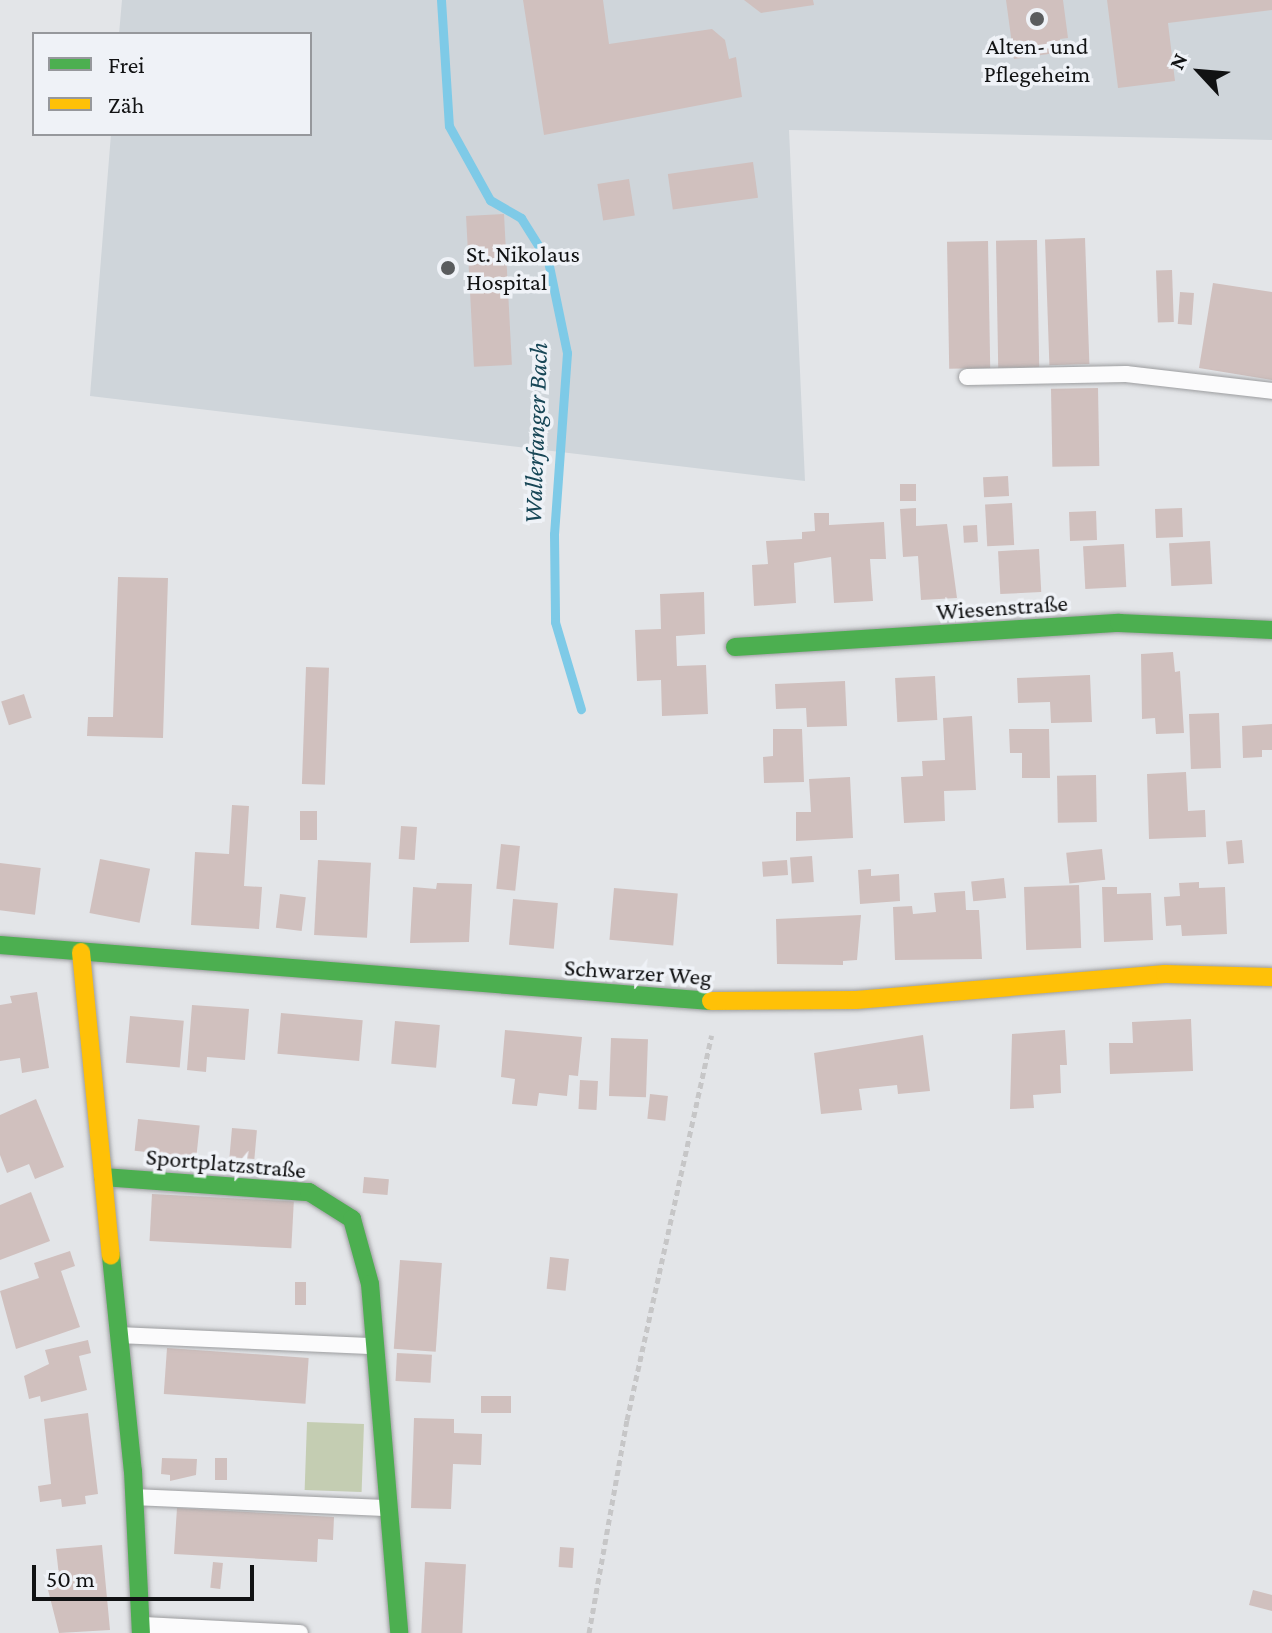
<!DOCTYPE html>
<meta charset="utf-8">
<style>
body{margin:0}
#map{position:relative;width:1272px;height:1633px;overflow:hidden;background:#e3e5e8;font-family:"Crimson Pro",serif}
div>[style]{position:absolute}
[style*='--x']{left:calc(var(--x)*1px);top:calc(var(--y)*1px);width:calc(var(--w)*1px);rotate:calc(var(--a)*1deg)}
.built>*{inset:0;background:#cfd5da}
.green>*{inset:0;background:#c4cdb2;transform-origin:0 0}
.stream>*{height:9px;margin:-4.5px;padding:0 4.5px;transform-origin:4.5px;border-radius:4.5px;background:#7ecae7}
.building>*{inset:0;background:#d0c0be;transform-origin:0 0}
.path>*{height:5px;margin-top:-2.5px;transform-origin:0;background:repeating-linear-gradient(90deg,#c6c6c7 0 6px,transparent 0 10px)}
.roads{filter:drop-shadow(0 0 2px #9c9d9f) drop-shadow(0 0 2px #9c9d9f)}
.lane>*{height:16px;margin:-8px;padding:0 8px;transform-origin:8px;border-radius:8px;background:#fbfbfc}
.fast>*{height:18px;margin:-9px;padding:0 9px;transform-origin:9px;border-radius:9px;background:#4caf50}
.slow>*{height:18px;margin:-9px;padding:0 9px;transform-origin:9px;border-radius:9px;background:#ffc107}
.dots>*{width:22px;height:22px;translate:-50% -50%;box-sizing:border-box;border:4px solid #eff2f7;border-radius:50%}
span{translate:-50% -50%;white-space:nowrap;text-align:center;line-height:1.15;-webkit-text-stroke:7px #eff2f7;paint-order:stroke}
.poi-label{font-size:24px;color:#111213}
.left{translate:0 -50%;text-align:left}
.street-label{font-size:24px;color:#111213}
.water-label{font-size:26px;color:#174656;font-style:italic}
.legend{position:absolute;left:32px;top:32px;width:280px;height:104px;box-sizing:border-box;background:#eff2f7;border:2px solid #96989c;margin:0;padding:10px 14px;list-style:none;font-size:24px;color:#111213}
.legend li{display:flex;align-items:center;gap:16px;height:40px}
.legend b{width:40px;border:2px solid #96989c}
.north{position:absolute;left:1160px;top:32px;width:80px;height:80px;-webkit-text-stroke:6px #eff2f7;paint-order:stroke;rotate:296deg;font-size:22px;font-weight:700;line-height:32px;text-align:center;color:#111213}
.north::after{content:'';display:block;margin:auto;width:28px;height:36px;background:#111213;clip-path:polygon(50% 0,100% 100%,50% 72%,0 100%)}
.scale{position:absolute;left:32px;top:1565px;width:222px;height:36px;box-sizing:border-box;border:4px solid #111213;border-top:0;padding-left:10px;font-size:24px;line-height:28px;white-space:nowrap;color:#111213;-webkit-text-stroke:6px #eff2f7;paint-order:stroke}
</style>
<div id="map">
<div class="built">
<i style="clip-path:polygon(122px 0,1272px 0,1272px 140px,789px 130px,805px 481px,90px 396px,111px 134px,310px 134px,310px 34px,119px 34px)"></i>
</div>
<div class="green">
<i style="left:307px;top:1422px;width:57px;height:68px;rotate:2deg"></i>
</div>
<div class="stream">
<i style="--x:441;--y:0;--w:126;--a:86.4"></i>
<i style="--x:449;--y:126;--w:85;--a:61"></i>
<i style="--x:490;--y:200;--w:36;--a:30"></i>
<i style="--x:521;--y:218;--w:51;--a:57.9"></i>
<i style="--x:548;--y:261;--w:94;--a:78.3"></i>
<i style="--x:567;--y:353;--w:181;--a:94.1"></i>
<i style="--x:554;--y:534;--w:88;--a:89.3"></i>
<i style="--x:555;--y:622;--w:91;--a:73.4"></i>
</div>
<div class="building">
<i style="clip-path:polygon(523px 0,603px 0,609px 44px,712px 29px,725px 40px,729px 59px,736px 57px,742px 97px,544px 135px)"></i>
<i style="clip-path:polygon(744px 0,813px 0,814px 5px,761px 13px)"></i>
<i style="clip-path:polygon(1006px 0,1063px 0,1068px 38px,1060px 39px,1062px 52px,1014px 59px)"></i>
<i style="clip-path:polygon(1107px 0,1272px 0,1272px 10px,1168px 23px,1175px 81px,1118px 88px)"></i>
<i style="left:753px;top:162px;width:36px;height:86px;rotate:82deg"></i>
<i style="left:629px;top:179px;width:37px;height:32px;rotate:81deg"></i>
<i style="left:504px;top:214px;width:151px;height:38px;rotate:87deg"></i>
<i style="left:1085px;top:238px;width:126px;height:40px;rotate:88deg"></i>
<i style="left:1037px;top:240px;width:127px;height:41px;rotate:89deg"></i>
<i style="left:988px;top:241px;width:127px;height:41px;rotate:89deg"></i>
<i style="left:1172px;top:270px;width:52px;height:16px;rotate:88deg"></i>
<i style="clip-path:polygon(1213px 283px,1272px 292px,1272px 380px,1199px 368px)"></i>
<i style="left:1180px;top:292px;width:14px;height:32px;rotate:4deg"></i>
<i style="left:1098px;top:388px;width:78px;height:47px;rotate:89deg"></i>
<i style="left:1008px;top:476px;width:20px;height:25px;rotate:87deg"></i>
<i style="left:900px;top:484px;width:16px;height:17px"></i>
<i style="left:1012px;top:503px;width:42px;height:27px;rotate:87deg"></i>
<i style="clip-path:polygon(916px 508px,916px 526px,947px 524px,957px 598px,921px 600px,918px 556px,903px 557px,900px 509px)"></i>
<i style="left:1182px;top:508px;width:29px;height:27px;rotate:88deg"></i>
<i style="left:1096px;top:511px;width:29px;height:27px;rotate:88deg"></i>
<i style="clip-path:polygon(814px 513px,829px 513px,829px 525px,884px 522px,886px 559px,870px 559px,873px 601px,834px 603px,831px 557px,794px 563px,796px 603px,754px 606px,752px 565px,768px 564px,766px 541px,802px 539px,802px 532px,815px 531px)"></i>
<i style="left:977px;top:525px;width:17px;height:14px;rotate:87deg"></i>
<i style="left:1210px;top:541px;width:43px;height:41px;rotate:87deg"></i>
<i style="left:1124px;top:544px;width:43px;height:41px;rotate:87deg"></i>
<i style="left:1039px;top:549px;width:43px;height:41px;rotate:87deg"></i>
<i style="clip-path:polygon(118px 577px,168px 578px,163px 738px,87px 736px,88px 717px,113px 717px)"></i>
<i style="clip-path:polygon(704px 592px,705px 634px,676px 636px,677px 666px,706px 665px,708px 714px,662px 716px,661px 680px,637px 681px,635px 630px,661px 629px,660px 594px)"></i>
<i style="clip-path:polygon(1173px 652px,1175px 672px,1180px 671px,1184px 733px,1156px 734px,1155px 718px,1142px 719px,1141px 654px)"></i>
<i style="left:306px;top:667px;width:23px;height:117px;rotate:2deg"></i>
<i style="clip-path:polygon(1090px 675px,1092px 722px,1051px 723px,1050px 702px,1018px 703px,1017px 678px)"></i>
<i style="left:935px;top:676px;width:44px;height:40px;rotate:87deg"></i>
<i style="clip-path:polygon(845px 681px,847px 726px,807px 727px,806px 708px,776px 709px,775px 684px)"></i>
<i style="left:24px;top:694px;width:25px;height:24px;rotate:72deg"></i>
<i style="left:1219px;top:713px;width:55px;height:30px;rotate:88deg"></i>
<i style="clip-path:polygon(972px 716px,976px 790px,944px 791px,945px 821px,904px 823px,901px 777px,923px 776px,922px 761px,945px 760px,943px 718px)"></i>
<i style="clip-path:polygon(1272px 724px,1272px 750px,1262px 750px,1262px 757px,1243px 758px,1242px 726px)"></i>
<i style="clip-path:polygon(773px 729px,802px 729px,804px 782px,764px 783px,763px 757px,773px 756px)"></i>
<i style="clip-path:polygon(1009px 729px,1049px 729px,1050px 778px,1022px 778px,1022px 753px,1010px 753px)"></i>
<i style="clip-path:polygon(1186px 772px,1188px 811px,1205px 810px,1206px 837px,1149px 839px,1147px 774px)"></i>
<i style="left:1096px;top:775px;width:47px;height:39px;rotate:89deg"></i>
<i style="clip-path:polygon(850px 777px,853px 838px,796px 841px,796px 812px,811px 812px,809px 779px)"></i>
<i style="clip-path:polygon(232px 805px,249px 806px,244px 886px,262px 887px,259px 929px,191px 925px,195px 852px,229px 854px)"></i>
<i style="left:300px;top:811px;width:17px;height:29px"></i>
<i style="left:401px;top:826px;width:16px;height:33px;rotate:4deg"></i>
<i style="left:1242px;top:840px;width:23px;height:16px;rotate:85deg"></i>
<i style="left:501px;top:844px;width:19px;height:45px;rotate:6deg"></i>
<i style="left:1102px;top:849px;width:31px;height:36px;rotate:84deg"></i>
<i style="left:812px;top:856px;width:26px;height:22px;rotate:86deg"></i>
<i style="left:100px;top:859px;width:51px;height:55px;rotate:11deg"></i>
<i style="left:318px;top:860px;width:53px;height:75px;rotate:3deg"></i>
<i style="left:787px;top:860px;width:15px;height:25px;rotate:86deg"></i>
<i style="left:0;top:863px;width:41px;height:47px;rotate:7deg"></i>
<i style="clip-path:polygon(871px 869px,871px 876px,899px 874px,900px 901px,860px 904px,858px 870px)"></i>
<i style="left:1004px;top:878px;width:20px;height:33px;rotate:84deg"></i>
<i style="clip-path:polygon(1199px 882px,1199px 888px,1225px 887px,1227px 934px,1182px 936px,1181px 925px,1166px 926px,1164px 897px,1180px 896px,1179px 883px)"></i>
<i style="clip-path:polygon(437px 883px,472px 884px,469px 942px,410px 943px,413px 887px,436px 889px)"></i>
<i style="left:1079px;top:885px;width:63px;height:55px;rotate:88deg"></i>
<i style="clip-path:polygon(1102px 887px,1117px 887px,1117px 894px,1151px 893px,1153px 940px,1104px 942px)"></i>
<i style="left:614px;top:888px;width:64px;height:52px;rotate:5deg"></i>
<i style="clip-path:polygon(965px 891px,966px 910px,979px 910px,982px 959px,895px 960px,893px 907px,912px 906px,913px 914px,936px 912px,934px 893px)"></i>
<i style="left:280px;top:894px;width:26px;height:34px;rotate:7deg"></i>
<i style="left:513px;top:899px;width:45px;height:46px;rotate:5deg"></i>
<i style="clip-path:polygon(861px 915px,857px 960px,843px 961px,843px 965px,777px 964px,776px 919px)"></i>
<i style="clip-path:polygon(37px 992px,49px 1068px,22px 1073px,20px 1058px,0 1061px,0 1005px,12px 1003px,10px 996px)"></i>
<i style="clip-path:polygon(192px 1005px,249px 1009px,245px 1060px,207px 1057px,206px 1072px,187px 1070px)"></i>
<i style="left:281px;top:1013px;width:82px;height:41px;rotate:5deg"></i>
<i style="left:130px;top:1016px;width:54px;height:47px;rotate:5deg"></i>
<i style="clip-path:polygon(1191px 1019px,1193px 1071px,1110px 1074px,1109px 1043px,1133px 1043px,1132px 1022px)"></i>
<i style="left:395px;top:1021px;width:45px;height:43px;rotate:5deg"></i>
<i style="clip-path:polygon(505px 1030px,582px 1037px,578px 1076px,569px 1075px,567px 1096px,539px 1093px,537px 1106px,512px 1104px,515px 1079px,501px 1077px)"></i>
<i style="clip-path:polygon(1065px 1030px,1067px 1065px,1060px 1065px,1061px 1093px,1033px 1095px,1034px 1108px,1010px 1109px,1012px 1034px)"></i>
<i style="clip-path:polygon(923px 1035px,930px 1091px,898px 1094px,897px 1085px,859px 1089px,862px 1110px,821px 1114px,814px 1053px)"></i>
<i style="left:611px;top:1038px;width:37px;height:58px;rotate:2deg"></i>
<i style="left:580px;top:1080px;width:18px;height:29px;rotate:3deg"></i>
<i style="left:650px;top:1094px;width:18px;height:25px;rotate:6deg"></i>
<i style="clip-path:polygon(36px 1099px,64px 1167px,35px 1179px,29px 1164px,7px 1173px,0 1155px,0 1115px)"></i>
<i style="left:138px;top:1119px;width:62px;height:32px;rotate:6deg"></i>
<i style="left:232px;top:1128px;width:25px;height:29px;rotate:5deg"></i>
<i style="left:364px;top:1177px;width:25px;height:16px;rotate:5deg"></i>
<i style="clip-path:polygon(31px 1192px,50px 1241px,0 1260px,0 1205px)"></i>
<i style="left:152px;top:1194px;width:142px;height:47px;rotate:3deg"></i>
<i style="clip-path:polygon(70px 1251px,75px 1266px,61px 1271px,80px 1327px,16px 1349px,0 1291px,39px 1278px,34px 1263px)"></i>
<i style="left:550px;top:1257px;width:19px;height:32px;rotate:6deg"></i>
<i style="left:400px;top:1260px;width:42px;height:89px;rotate:4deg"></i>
<i style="left:295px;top:1282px;width:11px;height:23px"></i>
<i style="clip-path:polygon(88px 1340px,91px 1353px,79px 1356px,87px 1390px,41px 1402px,40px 1396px,29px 1399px,24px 1376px,49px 1364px,45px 1350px)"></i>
<i style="left:167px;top:1348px;width:142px;height:46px;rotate:4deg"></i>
<i style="left:397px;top:1353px;width:35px;height:28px;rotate:3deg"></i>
<i style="left:481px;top:1396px;width:30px;height:17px"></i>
<i style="clip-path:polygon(88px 1413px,98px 1494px,85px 1496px,86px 1504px,62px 1507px,61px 1499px,40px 1502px,38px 1486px,51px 1484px,44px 1419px)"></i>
<i style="clip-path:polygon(414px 1418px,454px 1419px,454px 1433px,482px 1434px,481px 1465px,453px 1464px,451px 1509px,411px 1508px)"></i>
<i style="clip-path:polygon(162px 1458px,197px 1459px,196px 1475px,170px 1481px,170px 1475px,161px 1474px)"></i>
<i style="left:215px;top:1458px;width:12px;height:22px"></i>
<i style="clip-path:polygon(177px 1508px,334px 1517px,333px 1540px,318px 1539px,317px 1562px,174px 1554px)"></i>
<i style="clip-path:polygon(102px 1545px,110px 1630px,59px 1633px,47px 1586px,60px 1585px,56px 1549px)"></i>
<i style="left:560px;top:1547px;width:14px;height:20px;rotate:4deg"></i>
<i style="left:213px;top:1562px;width:10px;height:26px;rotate:6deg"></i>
<i style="left:425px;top:1562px;width:41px;height:71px;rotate:3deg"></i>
<i style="clip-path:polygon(1253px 1590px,1272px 1595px,1272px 1611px,1249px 1605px)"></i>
</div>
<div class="path">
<i style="--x:589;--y:1633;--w:216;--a:-79.9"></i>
<i style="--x:627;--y:1420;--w:394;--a:-77.6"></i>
</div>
<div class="roads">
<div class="lane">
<i style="--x:967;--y:377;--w:159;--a:-1.1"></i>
<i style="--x:1126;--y:374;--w:147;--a:6.6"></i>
<i style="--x:120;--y:1335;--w:253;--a:2.5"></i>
<i style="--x:135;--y:1497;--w:253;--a:2.5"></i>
<i style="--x:142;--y:1625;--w:158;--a:2.9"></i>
</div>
<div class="fast">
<i style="--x:735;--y:647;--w:385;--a:-3.6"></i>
<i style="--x:1119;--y:623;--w:153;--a:2.6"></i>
<i style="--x:0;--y:945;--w:713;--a:4.5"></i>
<i style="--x:103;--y:1177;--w:207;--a:4.2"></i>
<i style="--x:309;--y:1192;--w:51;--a:32.1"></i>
<i style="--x:352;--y:1219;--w:67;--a:74.5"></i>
<i style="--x:370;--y:1284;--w:350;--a:85.2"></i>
<i style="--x:111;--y:1256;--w:216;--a:84.2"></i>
<i style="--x:133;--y:1471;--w:162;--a:87.2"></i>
</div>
<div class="slow">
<i style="--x:81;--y:952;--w:305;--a:84.4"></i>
<i style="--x:711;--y:1001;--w:145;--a:-0.4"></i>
<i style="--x:856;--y:1000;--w:310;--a:-4.8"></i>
<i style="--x:1165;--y:974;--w:107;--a:1.6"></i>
</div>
</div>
<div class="dots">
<i style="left:1037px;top:19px;background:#5a5c5e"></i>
<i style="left:448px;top:268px;background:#5a5c5e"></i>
</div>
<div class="poi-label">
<span style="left:1037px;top:60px">Alten- und<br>Pflegeheim</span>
<span class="left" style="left:466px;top:268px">St. Nikolaus<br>Hospital</span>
</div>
<div class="street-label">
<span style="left:1002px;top:607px;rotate:-4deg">Wiesenstraße</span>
<span style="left:638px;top:972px;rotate:4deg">Schwarzer Weg</span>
<span style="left:226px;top:1163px;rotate:5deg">Sportplatzstraße</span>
</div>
<div class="water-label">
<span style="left:536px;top:433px;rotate:-88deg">Wallerfanger Bach</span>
</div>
<ul class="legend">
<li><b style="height:10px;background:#4caf50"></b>Frei</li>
<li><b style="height:10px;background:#ffc107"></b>Zäh</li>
</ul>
<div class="north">N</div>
<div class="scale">50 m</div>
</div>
